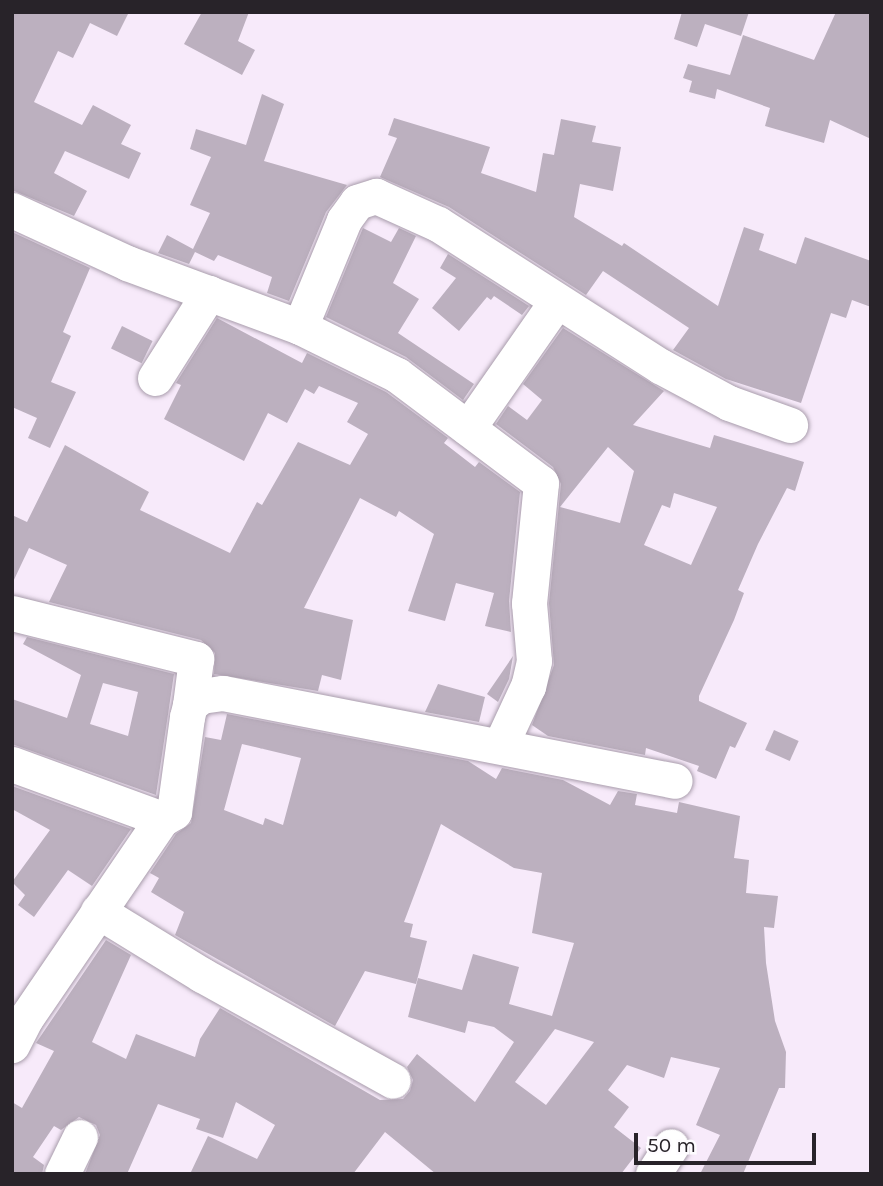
<!DOCTYPE html>
<style>
body{margin:0}
#map{position:relative;width:883px;height:1186px;overflow:hidden;background:#f7eafa;font-family:Karla,sans-serif}
div>[style]{position:absolute}
[style*='--x']{left:calc(var(--x)*1px);top:calc(var(--y)*1px);width:calc(var(--w)*1px);rotate:calc(var(--a)*1deg)}
.building>*{inset:0;background:#bcb0bf;transform-origin:0 0}
.roads{filter:drop-shadow(0 0 2px #a89cab) drop-shadow(0 0 2px #a89cab)}
.minor>*{height:35px;margin:-17.5px;padding:0 17.5px;transform-origin:17.5px;border-radius:17.5px;background:#fff}
span{translate:-50% -50%;white-space:nowrap;text-align:center;line-height:1.15;-webkit-text-stroke:6px #fefcff;paint-order:stroke}
.frame{position:absolute;inset:0;border:14px solid #282329;pointer-events:none}
.scale{position:absolute;left:634px;top:1133px;width:182px;height:32px;box-sizing:border-box;border:4px solid #282329;border-top:0;padding-left:9px;font-size:21px;line-height:24px;white-space:nowrap;color:#282329;-webkit-text-stroke:5px #fefcff;paint-order:stroke}
</style>
<div id="map">
<div class="building">
<i style="clip-path:polygon(12px 12px,129px 12px,117px 36px,90px 23px,73px 58px,58px 51px,34px 102px,82px 125px,93px 105px,131px 125px,121px 144px,141px 153px,129px 179px,65px 151px,54px 173px,87px 191px,74px 216px,12px 190px)"></i>
<i style="clip-path:polygon(202px 12px,249px 12px,238px 41px,255px 50px,242px 75px,184px 44px)"></i>
<i style="clip-path:polygon(682px 12px,749px 12px,741px 36px,705px 24px,697px 47px,674px 39px)"></i>
<i style="clip-path:polygon(836px 12px,871px 12px,871px 139px,830px 120px,824px 143px,765px 126px,770px 108px,717px 89px,715px 99px,689px 92px,692px 81px,683px 78px,688px 64px,730px 75px,743px 35px,814px 60px)"></i>
<i style="clip-path:polygon(262px 94px,284px 104px,264px 161px,347px 185px,326px 212px,289px 301px,267px 293px,272px 277px,218px 255px,214px 261px,195px 252px,189px 264px,158px 253px,167px 235px,193px 249px,210px 213px,190px 205px,211px 157px,190px 149px,196px 129px,246px 145px)"></i>
<i style="clip-path:polygon(394px 118px,490px 147px,481px 173px,536px 192px,543px 153px,554px 155px,561px 119px,596px 126px,592px 142px,621px 147px,613px 191px,580px 184px,574px 217px,622px 246px,624px 243px,718px 306px,744px 227px,764px 234px,759px 250px,796px 264px,805px 237px,871px 261px,871px 307px,852px 300px,846px 318px,831px 313px,801px 403px,726px 379px,673px 350px,689px 328px,603px 271px,586px 295px,449px 207px,380px 177px,397px 138px,388px 135px)"></i>
<i style="clip-path:polygon(363px 228px,391px 242px,399px 228px,416px 236px,393px 283px,419px 299px,398px 333px,474px 384px,463px 400px,406px 357px,326px 317px)"></i>
<i style="clip-path:polygon(12px 232px,90px 268px,63px 332px,71px 336px,51px 382px,76px 392px,50px 448px,28px 438px,37px 418px,12px 407px)"></i>
<i style="clip-path:polygon(448px 254px,529px 306px,522px 315px,494px 296px,491px 300px,487px 297px,459px 331px,432px 308px,456px 278px,440px 268px)"></i>
<i style="clip-path:polygon(217px 318px,302px 363px,307px 353px,386px 392px,448px 438px,444px 443px,475px 467px,479px 462px,520px 492px,509px 601px,511px 632px,485px 626px,494px 593px,456px 583px,445px 621px,408px 611px,434px 534px,399px 511px,396px 517px,360px 498px,304px 608px,353px 620px,341px 680px,322px 675px,318px 691px,214px 674px,215px 653px,201px 640px,49px 602px,67px 565px,29px 548px,12px 584px,12px 515px,27px 522px,65px 445px,149px 492px,140px 510px,230px 553px,257px 502px,262px 505px,298px 442px,350px 465px,368px 434px,347px 422px,358px 403px,319px 386px,314px 394px,305px 389px,287px 423px,268px 413px,244px 461px,164px 419px,181px 385px,176px 383px)"></i>
<i style="left:122px;top:326px;width:34px;height:25px;rotate:26deg"></i>
<i style="clip-path:polygon(evenodd,563px 328px,664px 391px,633px 425px,710px 448px,714px 435px,804px 462px,795px 491px,787px 488px,758px 544px,738px 590px,744px 593px,734px 620px,699px 696px,699px 701px,747px 723px,735px 748px,730px 746px,716px 779px,697px 771px,699px 766px,646px 748px,645px 755px,548px 736px,532px 725px,554px 665px,549px 603px,561px 484px,553px 467px,496px 424px,508px 406px,527px 420px,542px 400px,523px 384px,563px 328px,608px 447px,634px 471px,620px 523px,560px 507px,608px 447px,563px 328px,674px 493px,717px 507px,691px 565px,644px 545px,662px 505px,670px 508px,674px 493px)"></i>
<i style="clip-path:polygon(evenodd,27px 637px,174px 674px,156px 795px,12px 744px,12px 699px,67px 718px,81px 675px,23px 644px,27px 637px,103px 683px,138px 692px,128px 736px,90px 724px,103px 683px)"></i>
<i style="clip-path:polygon(513px 656px,509px 679px,498px 702px,487px 694px)"></i>
<i style="clip-path:polygon(438px 684px,485px 697px,479px 722px,425px 712px)"></i>
<i style="clip-path:polygon(evenodd,227px 714px,468px 761px,496px 779px,502px 768px,563px 780px,610px 805px,618px 791px,637px 794px,635px 805px,677px 813px,679px 802px,740px 816px,734px 858px,749px 860px,746px 893px,778px 896px,774px 928px,764px 927px,766px 963px,775px 1021px,786px 1052px,785px 1088px,779px 1088px,743px 1174px,700px 1174px,720px 1135px,696px 1125px,720px 1068px,671px 1057px,664px 1078px,627px 1065px,608px 1090px,629px 1107px,614px 1127px,641px 1148px,621px 1174px,436px 1174px,385px 1132px,353px 1174px,190px 1174px,208px 1136px,257px 1159px,275px 1125px,236px 1102px,223px 1138px,196px 1129px,200px 1119px,158px 1104px,127px 1174px,85px 1174px,100px 1135px,96px 1125px,79px 1117px,61px 1130px,54px 1126px,33px 1157px,44px 1165px,42px 1174px,12px 1174px,12px 1102px,22px 1108px,54px 1051px,36px 1043px,106px 940px,131px 955px,92px 1042px,126px 1059px,136px 1034px,195px 1057px,200px 1039px,220px 1008px,380px 1100px,403px 1099px,410px 1091px,413px 1080px,407px 1067px,417px 1054px,475px 1102px,514px 1042px,494px 1027px,468px 1021px,465px 1033px,408px 1017px,418px 978px,462px 990px,473px 954px,519px 967px,509px 1004px,552px 1016px,574px 943px,532px 933px,542px 873px,514px 868px,441px 824px,404px 922px,413px 924px,410px 937px,427px 941px,416px 984px,365px 971px,335px 1026px,175px 935px,184px 912px,151px 892px,159px 878px,150px 873px,176px 834px,191px 823px,205px 737px,221px 740px,227px 714px,242px 744px,301px 758px,283px 825px,265px 818px,263px 825px,224px 810px,242px 744px,227px 714px,555px 1029px,594px 1042px,546px 1105px,515px 1082px,555px 1029px)"></i>
<i style="left:774px;top:730px;width:27px;height:22px;rotate:24deg"></i>
<i style="clip-path:polygon(12px 786px,131px 829px,92px 886px,68px 870px,34px 917px,18px 905px,25px 895px,12px 882px,50px 830px,12px 809px)"></i>
</div>
<div class="roads">
<div class="minor">
<i style="--x:12;--y:210;--w:127;--a:24.7"></i>
<i style="--x:127;--y:263;--w:184;--a:20.3"></i>
<i style="--x:300;--y:327;--w:116;--a:-67.6"></i>
<i style="--x:344;--y:220;--w:22;--a:-54"></i>
<i style="--x:357;--y:202;--w:20;--a:-18"></i>
<i style="--x:376;--y:196;--w:68;--a:24.3"></i>
<i style="--x:438;--y:224;--w:264;--a:32.6"></i>
<i style="--x:660;--y:366;--w:78;--a:28.2"></i>
<i style="--x:729;--y:403;--w:65;--a:19.8"></i>
<i style="--x:300;--y:327;--w:108;--a:26.3"></i>
<i style="--x:397;--y:375;--w:180;--a:36.9"></i>
<i style="--x:541;--y:483;--w:121;--a:95.7"></i>
<i style="--x:529;--y:603;--w:58;--a:85.1"></i>
<i style="--x:534;--y:661;--w:26;--a:103"></i>
<i style="--x:528;--y:686;--w:66;--a:115"></i>
<i style="--x:155;--y:378;--w:101;--a:-57.6"></i>
<i style="--x:468;--y:428;--w:154;--a:-55.1"></i>
<i style="--x:12;--y:613;--w:190;--a:14"></i>
<i style="--x:196;--y:659;--w:46;--a:97.4"></i>
<i style="--x:12;--y:764;--w:160;--a:20.1"></i>
<i style="--x:98;--y:911;--w:122;--a:31.6"></i>
<i style="--x:202;--y:975;--w:218;--a:29"></i>
<i style="--x:12;--y:1045;--w:30;--a:-63"></i>
<i style="--x:26;--y:1018;--w:241;--a:-55.7"></i>
<i style="--x:162;--y:819;--w:14;--a:-30"></i>
<i style="--x:174;--y:812;--w:96;--a:-82.2"></i>
<i style="--x:187;--y:717;--w:12;--a:-76"></i>
<i style="--x:190;--y:705;--w:14;--a:-39"></i>
<i style="--x:201;--y:696;--w:22;--a:-8"></i>
<i style="--x:223;--y:693;--w:460;--a:11"></i>
<i style="--x:62;--y:1174;--w:41;--a:-64.1"></i>
<i style="--x:653;--y:1174;--w:33;--a:-57"></i>
</div>
</div>
<div class="frame"></div>
<div class="scale">50 m</div>
</div>
